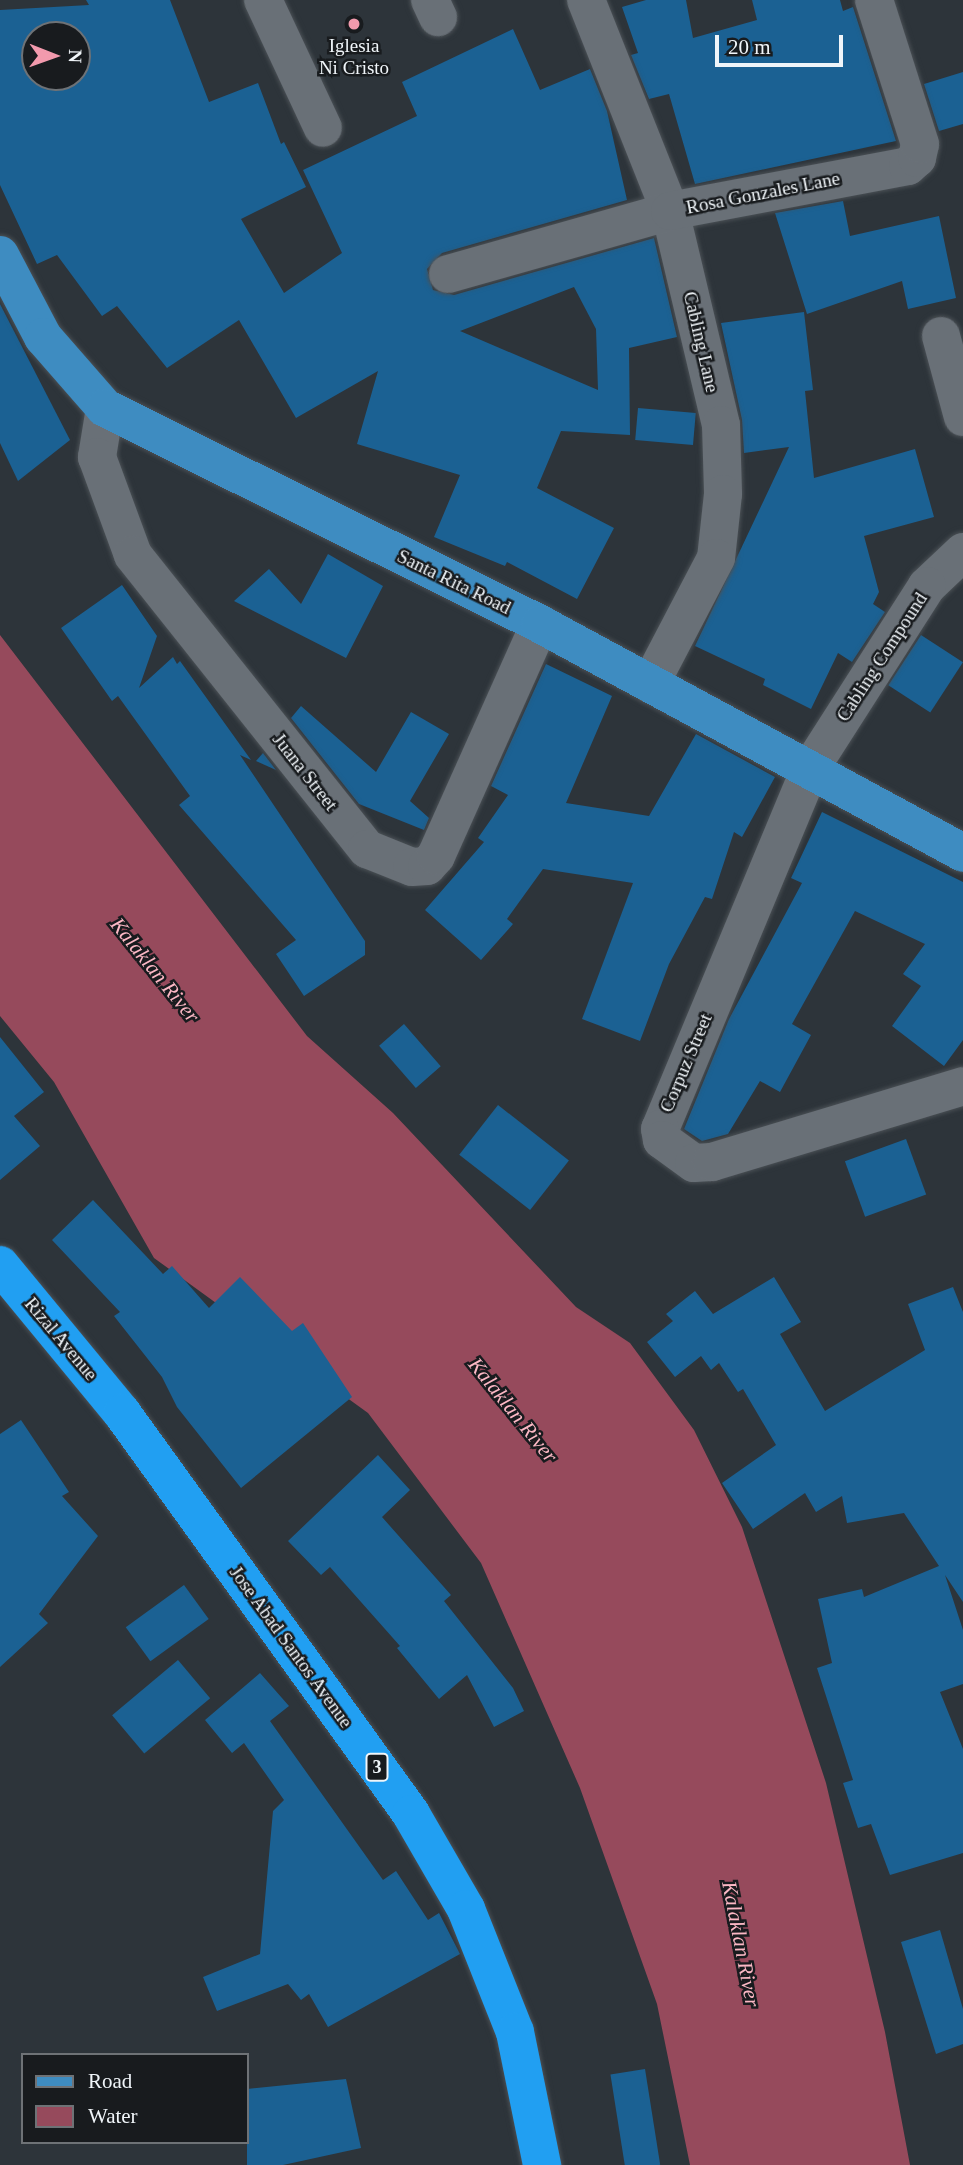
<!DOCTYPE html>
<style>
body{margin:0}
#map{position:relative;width:963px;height:2165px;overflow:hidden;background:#2d343a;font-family:"Times New Roman",serif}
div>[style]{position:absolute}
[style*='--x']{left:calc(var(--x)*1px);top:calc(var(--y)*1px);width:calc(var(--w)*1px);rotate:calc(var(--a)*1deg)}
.water>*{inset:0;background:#964a5c}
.building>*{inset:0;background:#1b6193;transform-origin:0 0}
.roads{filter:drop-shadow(0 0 2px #4a5055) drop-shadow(0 0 2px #4a5055)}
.minor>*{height:38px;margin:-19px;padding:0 19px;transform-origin:19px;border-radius:19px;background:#697077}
.major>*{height:38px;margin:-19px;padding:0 19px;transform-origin:19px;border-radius:19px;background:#3e8cc1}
.highway>*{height:38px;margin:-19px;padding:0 19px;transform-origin:19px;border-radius:19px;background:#219ff2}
.dots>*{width:19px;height:19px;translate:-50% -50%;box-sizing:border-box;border:4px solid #181b1e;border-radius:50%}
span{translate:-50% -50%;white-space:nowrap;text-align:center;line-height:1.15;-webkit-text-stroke:5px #181b1e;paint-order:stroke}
.shield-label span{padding:2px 5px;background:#181b1e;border:2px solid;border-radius:5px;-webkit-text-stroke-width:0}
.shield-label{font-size:18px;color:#f0f5f9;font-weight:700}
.poi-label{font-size:19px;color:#f0f5f9}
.street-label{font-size:19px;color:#f0f5f9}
.water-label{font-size:21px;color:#fcb8c5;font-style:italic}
.legend{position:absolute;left:21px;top:2053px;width:228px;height:91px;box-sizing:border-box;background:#181b1e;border:2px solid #6e7276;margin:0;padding:9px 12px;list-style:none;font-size:21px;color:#f0f5f9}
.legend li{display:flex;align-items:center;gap:14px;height:35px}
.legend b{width:35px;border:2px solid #6e7276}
.north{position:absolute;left:21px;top:21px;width:70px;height:70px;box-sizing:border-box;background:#181b1e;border:2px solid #6e7276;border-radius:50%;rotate:91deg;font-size:19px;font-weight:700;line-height:28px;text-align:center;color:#f0f5f9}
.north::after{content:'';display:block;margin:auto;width:24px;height:32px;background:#f29aad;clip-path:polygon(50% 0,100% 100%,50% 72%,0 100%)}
.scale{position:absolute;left:715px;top:35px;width:128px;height:32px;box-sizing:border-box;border:4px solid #f0f5f9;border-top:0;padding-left:9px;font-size:21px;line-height:24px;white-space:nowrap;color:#f0f5f9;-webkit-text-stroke:5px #181b1e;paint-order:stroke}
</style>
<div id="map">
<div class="water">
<i style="clip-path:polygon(0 635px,307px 1036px,393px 1113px,576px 1307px,630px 1343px,694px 1430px,742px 1527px,826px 1783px,885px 2032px,910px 2165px,690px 2165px,657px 2004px,580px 1788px,481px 1563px,368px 1413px,154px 1258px,54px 1082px,0 1016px)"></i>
</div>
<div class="building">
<i style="clip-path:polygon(evenodd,86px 0,170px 0,209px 102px,258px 83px,281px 144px,284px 142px,306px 187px,241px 219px,284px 293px,342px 253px,303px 170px,417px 116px,402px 82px,513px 29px,540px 90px,590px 69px,607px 111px,627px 200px,442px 253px,427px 269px,433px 290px,454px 295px,654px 238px,677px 337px,629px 348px,630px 435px,561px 431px,537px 488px,614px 528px,577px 599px,507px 562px,505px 566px,434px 537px,460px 475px,357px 444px,378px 371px,296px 418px,239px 320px,167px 368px,117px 306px,102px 316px,57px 255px,37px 264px,0 185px,0 10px,89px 5px,86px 0,35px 35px,77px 35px,77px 77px,35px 77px,35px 35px,86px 0,574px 287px,596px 329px,598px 390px,460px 331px,574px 287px)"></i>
<i style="clip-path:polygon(646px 0,686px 0,693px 38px,757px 20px,752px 0,840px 0,843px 11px,853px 7px,896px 141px,695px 184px,669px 94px,649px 99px,631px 55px,638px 53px,622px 7px)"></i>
<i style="clip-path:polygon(963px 72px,963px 124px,939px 131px,924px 84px)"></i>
<i style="clip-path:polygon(843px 201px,850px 236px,939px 216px,956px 298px,908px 309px,902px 281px,807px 314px,775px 213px)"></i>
<i style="clip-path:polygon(0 304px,70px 440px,18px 481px,0 443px)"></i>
<i style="clip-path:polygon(804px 312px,813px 390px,805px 391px,814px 478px,915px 449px,934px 517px,864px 536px,879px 592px,873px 604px,885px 612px,852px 662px,838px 653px,811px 709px,763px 685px,765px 679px,695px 646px,789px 447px,744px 453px,742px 420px,721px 323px)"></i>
<i style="left:638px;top:408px;width:58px;height:32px;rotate:5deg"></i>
<i style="clip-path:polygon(328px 554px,383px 586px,346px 658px,234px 601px,269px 569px,301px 604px)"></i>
<i style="clip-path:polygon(122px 585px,157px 636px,139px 688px,173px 657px,177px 664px,180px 661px,251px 760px,240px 755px,365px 941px,365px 955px,304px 996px,276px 954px,296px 940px,179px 805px,190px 796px,118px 696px,112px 701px,61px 628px)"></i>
<i style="left:921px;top:635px;width:50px;height:60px;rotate:33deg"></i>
<i style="clip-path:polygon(546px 664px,612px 696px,566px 803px,649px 816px,696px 734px,775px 777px,742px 837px,734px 832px,712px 899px,705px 897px,669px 964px,640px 1041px,582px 1019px,633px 883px,543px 869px,507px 919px,513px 924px,481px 960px,425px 910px,484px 842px,478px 838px,508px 795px,491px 786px)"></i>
<i style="clip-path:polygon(301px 706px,376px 772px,411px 712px,449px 734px,410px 801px,429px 818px,424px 830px,359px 804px,291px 718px)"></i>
<i style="clip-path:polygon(263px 753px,276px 770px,256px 761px)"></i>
<i style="clip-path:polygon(822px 812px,963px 882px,963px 1040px,944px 1066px,892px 1026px,921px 986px,903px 974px,925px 944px,855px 911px,792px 1024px,811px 1035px,780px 1092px,760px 1081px,728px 1134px,702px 1141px,684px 1129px,729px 1019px,802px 883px,791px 878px)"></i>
<i style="left:404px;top:1024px;width:56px;height:33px;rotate:49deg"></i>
<i style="clip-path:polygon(0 1037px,44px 1092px,14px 1116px,40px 1146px,0 1180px)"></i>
<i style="left:498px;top:1105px;width:90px;height:63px;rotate:38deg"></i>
<i style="left:906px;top:1139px;width:59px;height:65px;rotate:70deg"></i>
<i style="clip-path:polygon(93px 1200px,163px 1274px,172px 1266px,209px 1308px,240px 1277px,292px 1331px,303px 1323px,352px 1397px,241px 1488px,177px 1407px,162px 1377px,114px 1316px,120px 1312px,52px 1240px)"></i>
<i style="clip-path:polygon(774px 1277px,801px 1322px,780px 1334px,825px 1411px,925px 1350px,908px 1304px,953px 1287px,963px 1312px,963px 1602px,945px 1575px,963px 1630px,963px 1684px,940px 1692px,963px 1749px,963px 1853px,890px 1875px,871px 1824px,858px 1828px,843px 1783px,853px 1780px,817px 1668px,832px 1663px,818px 1599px,862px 1589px,864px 1597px,939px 1566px,904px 1513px,847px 1523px,842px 1496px,816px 1512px,805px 1493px,753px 1529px,722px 1483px,776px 1445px,743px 1389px,738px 1392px,719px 1363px,711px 1370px,701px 1356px,675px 1377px,647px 1342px,673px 1321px,666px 1314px,695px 1291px,713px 1314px)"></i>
<i style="clip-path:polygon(21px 1420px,69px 1492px,62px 1496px,98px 1536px,39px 1614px,48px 1623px,0 1667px,0 1434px)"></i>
<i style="clip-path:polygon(378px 1455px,410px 1490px,382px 1517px,451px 1595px,444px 1601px,513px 1688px,524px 1711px,494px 1727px,467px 1675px,439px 1699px,397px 1648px,400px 1646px,330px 1567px,321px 1575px,288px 1541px)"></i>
<i style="left:184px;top:1585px;width:42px;height:72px;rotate:54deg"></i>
<i style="left:178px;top:1660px;width:50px;height:86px;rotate:50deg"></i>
<i style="clip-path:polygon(260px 1673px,289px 1706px,270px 1721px,383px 1880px,396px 1871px,428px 1920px,439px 1913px,460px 1954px,328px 2027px,309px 1994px,301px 2000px,288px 1984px,217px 2011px,203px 1977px,260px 1954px,273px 1811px,284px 1800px,244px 1743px,232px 1753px,205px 1720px)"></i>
<i style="clip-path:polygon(940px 1930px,963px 2009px,963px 2044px,936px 2054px,901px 1942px)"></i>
<i style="left:645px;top:2069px;width:97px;height:35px;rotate:81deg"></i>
<i style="clip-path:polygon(346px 2079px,361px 2148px,283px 2165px,247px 2165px,247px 2089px)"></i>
</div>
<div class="roads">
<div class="minor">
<i style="--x:263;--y:0;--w:141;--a:64.9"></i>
<i style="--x:430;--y:0;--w:19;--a:65"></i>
<i style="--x:586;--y:0;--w:227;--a:68.3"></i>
<i style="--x:670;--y:211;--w:220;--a:76.6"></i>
<i style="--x:721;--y:425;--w:69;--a:88.3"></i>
<i style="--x:723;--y:494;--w:64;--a:96.2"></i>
<i style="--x:716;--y:558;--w:142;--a:117.6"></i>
<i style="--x:448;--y:274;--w:231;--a:-15.8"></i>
<i style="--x:670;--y:211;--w:242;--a:-10.7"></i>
<i style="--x:908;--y:166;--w:12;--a:-42"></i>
<i style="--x:917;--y:158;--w:14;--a:-78"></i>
<i style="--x:920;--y:144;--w:151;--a:-107.7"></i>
<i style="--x:941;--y:336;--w:84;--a:74.8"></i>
<i style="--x:105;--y:408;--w:50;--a:99.3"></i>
<i style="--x:97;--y:457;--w:104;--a:69.8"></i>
<i style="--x:133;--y:555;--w:376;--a:51.5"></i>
<i style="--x:367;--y:849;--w:48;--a:21.8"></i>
<i style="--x:412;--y:867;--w:15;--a:-4"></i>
<i style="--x:427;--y:866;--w:13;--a:-48"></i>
<i style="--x:436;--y:856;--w:254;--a:-65.9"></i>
<i style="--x:963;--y:552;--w:50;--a:136.6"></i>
<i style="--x:927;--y:586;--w:217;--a:122.6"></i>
<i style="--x:810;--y:769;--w:390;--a:112.6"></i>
<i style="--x:660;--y:1129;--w:11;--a:80"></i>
<i style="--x:662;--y:1140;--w:39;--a:36"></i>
<i style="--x:694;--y:1163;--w:18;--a:-3"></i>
<i style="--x:712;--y:1162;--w:262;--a:-16.8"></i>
</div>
<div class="major">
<i style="--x:0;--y:255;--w:93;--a:62.3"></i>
<i style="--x:43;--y:337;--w:94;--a:48.9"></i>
<i style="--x:105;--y:408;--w:486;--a:26.4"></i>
<i style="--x:540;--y:624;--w:481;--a:28.4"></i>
</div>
<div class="highway">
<i style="--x:0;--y:1265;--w:192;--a:50.5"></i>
<i style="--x:122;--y:1413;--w:494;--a:54.2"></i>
<i style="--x:411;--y:1814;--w:110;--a:59.9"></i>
<i style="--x:466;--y:1909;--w:132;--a:68.3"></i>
<i style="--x:515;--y:2032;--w:136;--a:78.5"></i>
</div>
</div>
<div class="dots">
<i style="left:354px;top:24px;background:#f29aad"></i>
</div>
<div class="shield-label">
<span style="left:377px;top:1767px">3</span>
</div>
<div class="poi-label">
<span style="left:354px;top:57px">Iglesia<br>Ni Cristo</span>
</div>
<div class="street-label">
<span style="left:763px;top:193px;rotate:-11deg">Rosa Gonzales Lane</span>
<span style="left:701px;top:342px;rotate:77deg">Cabling Lane</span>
<span style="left:454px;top:582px;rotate:26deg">Santa Rita Road</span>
<span style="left:882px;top:657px;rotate:-57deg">Cabling Compound</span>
<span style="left:305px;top:772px;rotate:52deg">Juana Street</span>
<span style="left:686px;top:1063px;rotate:-67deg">Corpuz Street</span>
<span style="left:61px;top:1339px;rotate:50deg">Rizal Avenue</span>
<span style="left:291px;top:1647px;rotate:54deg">Jose Abad Santos Avenue</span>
</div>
<div class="water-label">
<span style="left:155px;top:970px;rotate:51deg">Kalaklan River</span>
<span style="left:513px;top:1410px;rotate:51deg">Kalaklan River</span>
<span style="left:741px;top:1944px;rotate:79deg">Kalaklan River</span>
</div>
<ul class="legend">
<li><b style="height:9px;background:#3e8cc1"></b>Road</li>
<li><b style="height:19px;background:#964a5c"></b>Water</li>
</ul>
<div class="north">N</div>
<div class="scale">20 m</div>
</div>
